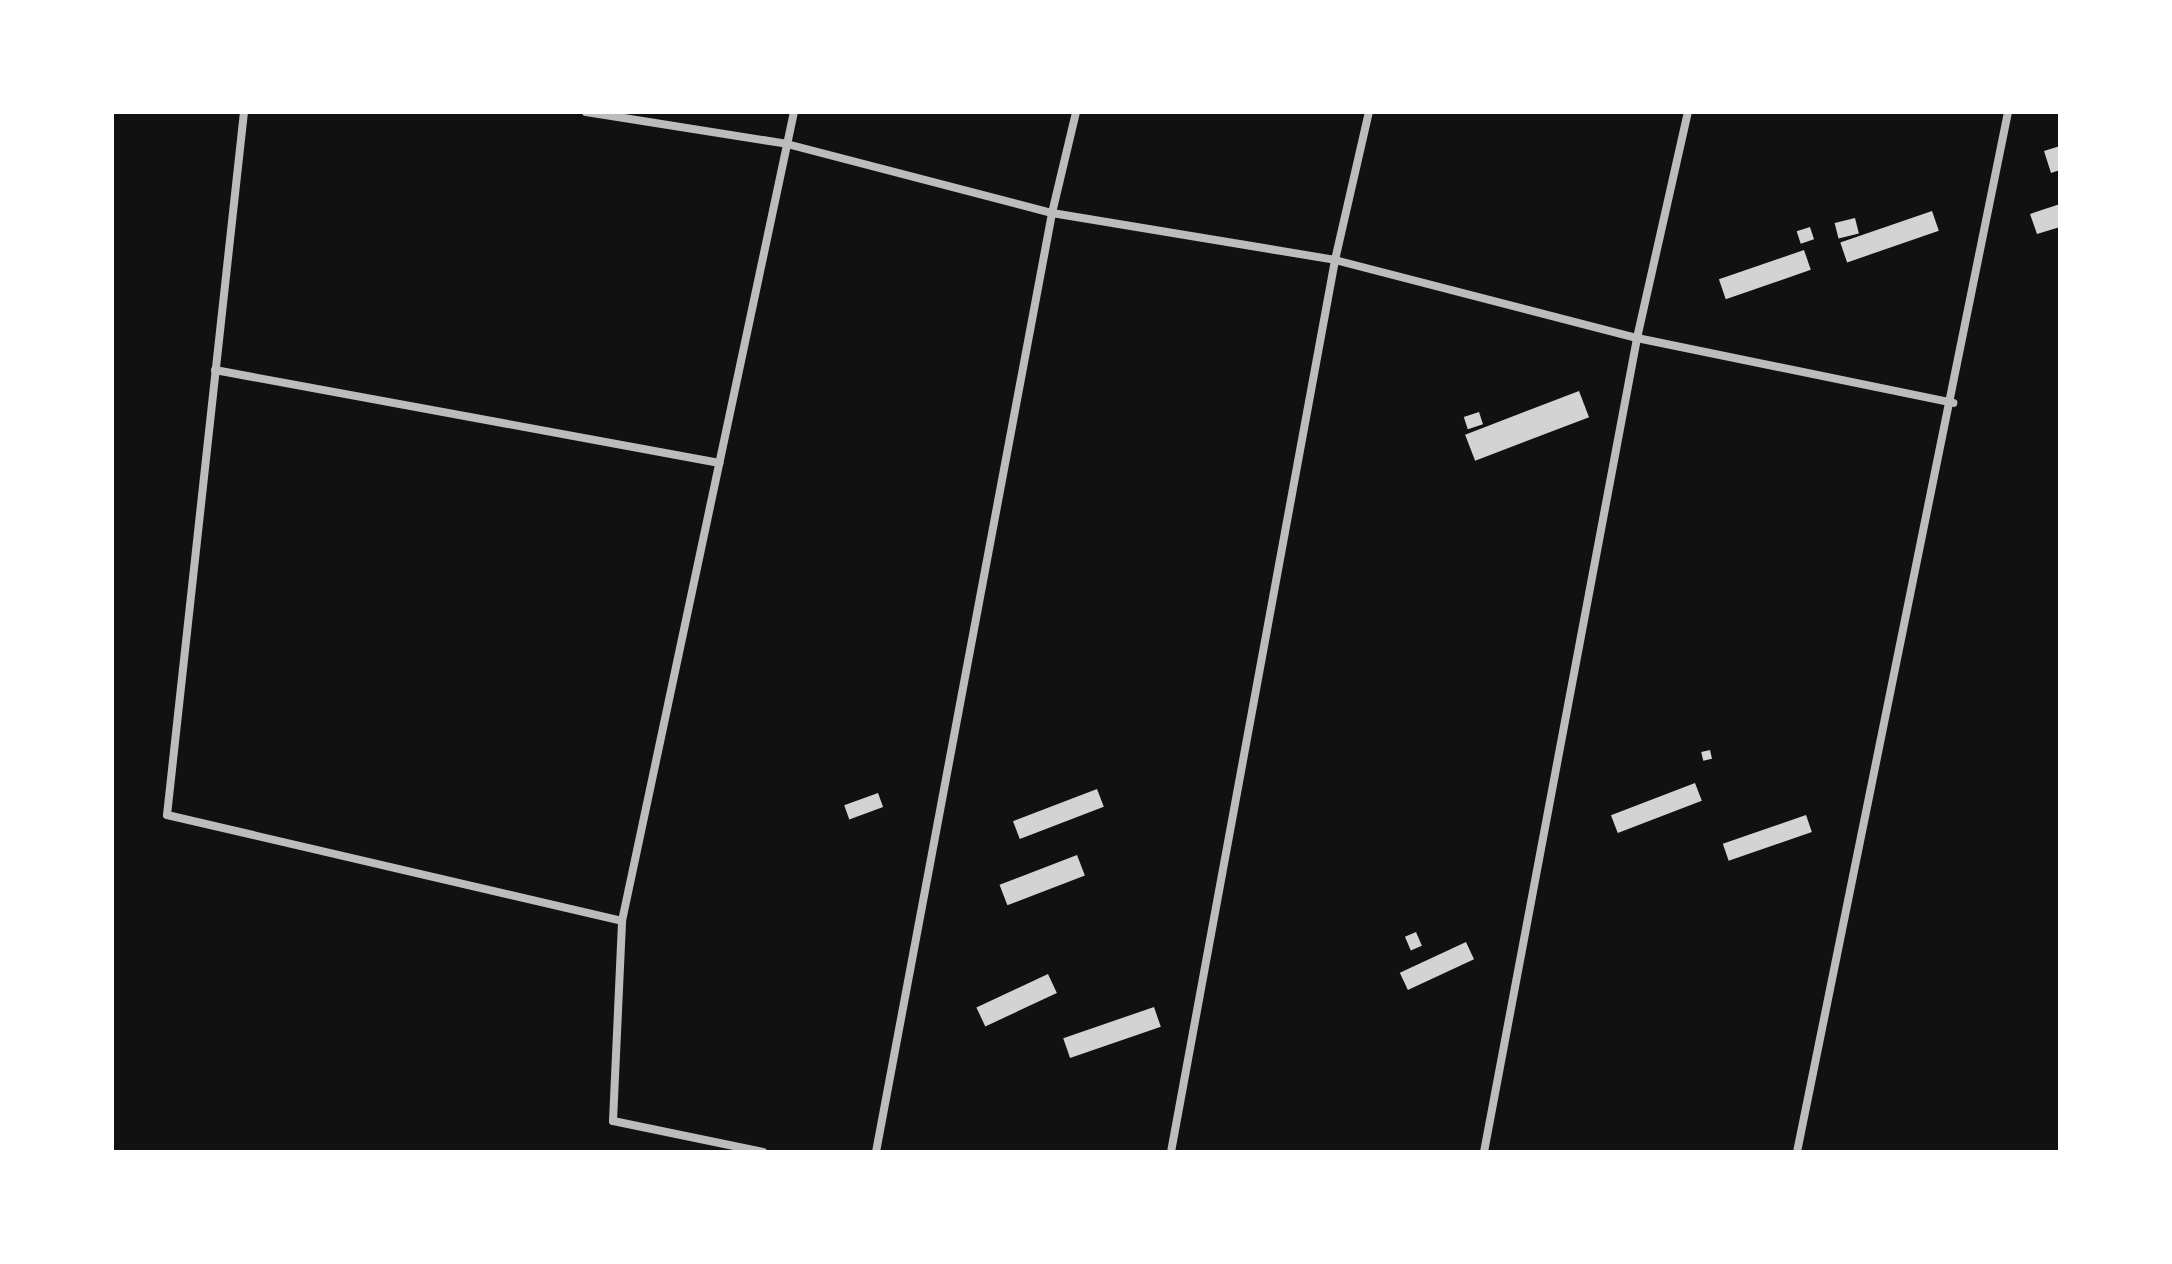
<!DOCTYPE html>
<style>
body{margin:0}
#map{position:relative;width:2172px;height:1264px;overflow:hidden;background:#111;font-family:Bitter,serif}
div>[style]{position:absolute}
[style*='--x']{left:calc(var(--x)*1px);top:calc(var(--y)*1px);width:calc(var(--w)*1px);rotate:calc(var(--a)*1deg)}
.building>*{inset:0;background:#d3d3d3;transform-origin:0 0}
.minor>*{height:8px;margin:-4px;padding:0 4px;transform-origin:4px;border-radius:4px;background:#bcbcbc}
span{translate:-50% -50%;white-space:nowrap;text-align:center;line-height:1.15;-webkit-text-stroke:8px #fff;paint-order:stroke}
.frame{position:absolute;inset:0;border:114px solid #fff;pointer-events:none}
</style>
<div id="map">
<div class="building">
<i style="clip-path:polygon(2060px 146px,2060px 170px,2051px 173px,2044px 151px)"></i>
<i style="clip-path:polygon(2060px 204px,2060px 227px,2037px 234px,2030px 214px)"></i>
<i style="left:1932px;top:211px;width:21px;height:97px;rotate:71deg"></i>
<i style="left:1855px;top:218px;width:16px;height:21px;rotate:76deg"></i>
<i style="left:1810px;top:227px;width:13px;height:14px;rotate:72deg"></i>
<i style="left:1804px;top:250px;width:21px;height:90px;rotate:71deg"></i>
<i style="left:1579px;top:391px;width:28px;height:122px;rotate:69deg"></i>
<i style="left:1479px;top:412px;width:13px;height:16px;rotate:72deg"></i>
<i style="left:1710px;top:750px;width:9px;height:9px;rotate:77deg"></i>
<i style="left:1695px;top:783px;width:19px;height:90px;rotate:69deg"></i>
<i style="left:1097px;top:789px;width:19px;height:90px;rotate:69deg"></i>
<i style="left:878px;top:793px;width:15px;height:36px;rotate:70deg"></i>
<i style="left:1806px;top:815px;width:18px;height:88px;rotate:71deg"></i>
<i style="left:1077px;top:855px;width:22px;height:83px;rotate:69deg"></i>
<i style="left:1416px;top:932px;width:15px;height:12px;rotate:67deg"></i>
<i style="left:1466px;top:942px;width:19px;height:73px;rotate:65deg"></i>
<i style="left:1048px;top:974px;width:21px;height:79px;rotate:65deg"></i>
<i style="left:1154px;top:1007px;width:21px;height:96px;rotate:71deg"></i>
</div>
<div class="minor">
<i style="--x:244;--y:112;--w:707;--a:96.25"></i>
<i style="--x:167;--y:815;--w:467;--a:13.1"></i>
<i style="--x:586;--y:112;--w:204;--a:9"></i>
<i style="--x:787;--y:144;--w:274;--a:14.6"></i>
<i style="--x:1052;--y:213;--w:287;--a:9.4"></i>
<i style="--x:1335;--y:260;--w:312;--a:14.5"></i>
<i style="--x:1637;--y:338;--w:323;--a:11.6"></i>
<i style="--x:215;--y:370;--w:513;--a:10.45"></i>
<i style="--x:763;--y:1152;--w:153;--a:-168.3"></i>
<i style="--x:613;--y:1121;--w:200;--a:-87.4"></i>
<i style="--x:622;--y:921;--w:827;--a:-78"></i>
<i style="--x:876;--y:1152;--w:955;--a:-79.38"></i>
<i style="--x:1052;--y:213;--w:104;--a:-76.6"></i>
<i style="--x:1171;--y:1152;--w:907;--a:-79.58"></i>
<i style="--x:1335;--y:260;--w:152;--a:-77.1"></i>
<i style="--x:1484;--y:1152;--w:828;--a:-79.35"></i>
<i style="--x:1637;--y:338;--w:232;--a:-77.3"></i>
<i style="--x:1797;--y:1152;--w:1061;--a:-78.53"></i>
</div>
<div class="frame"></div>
</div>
